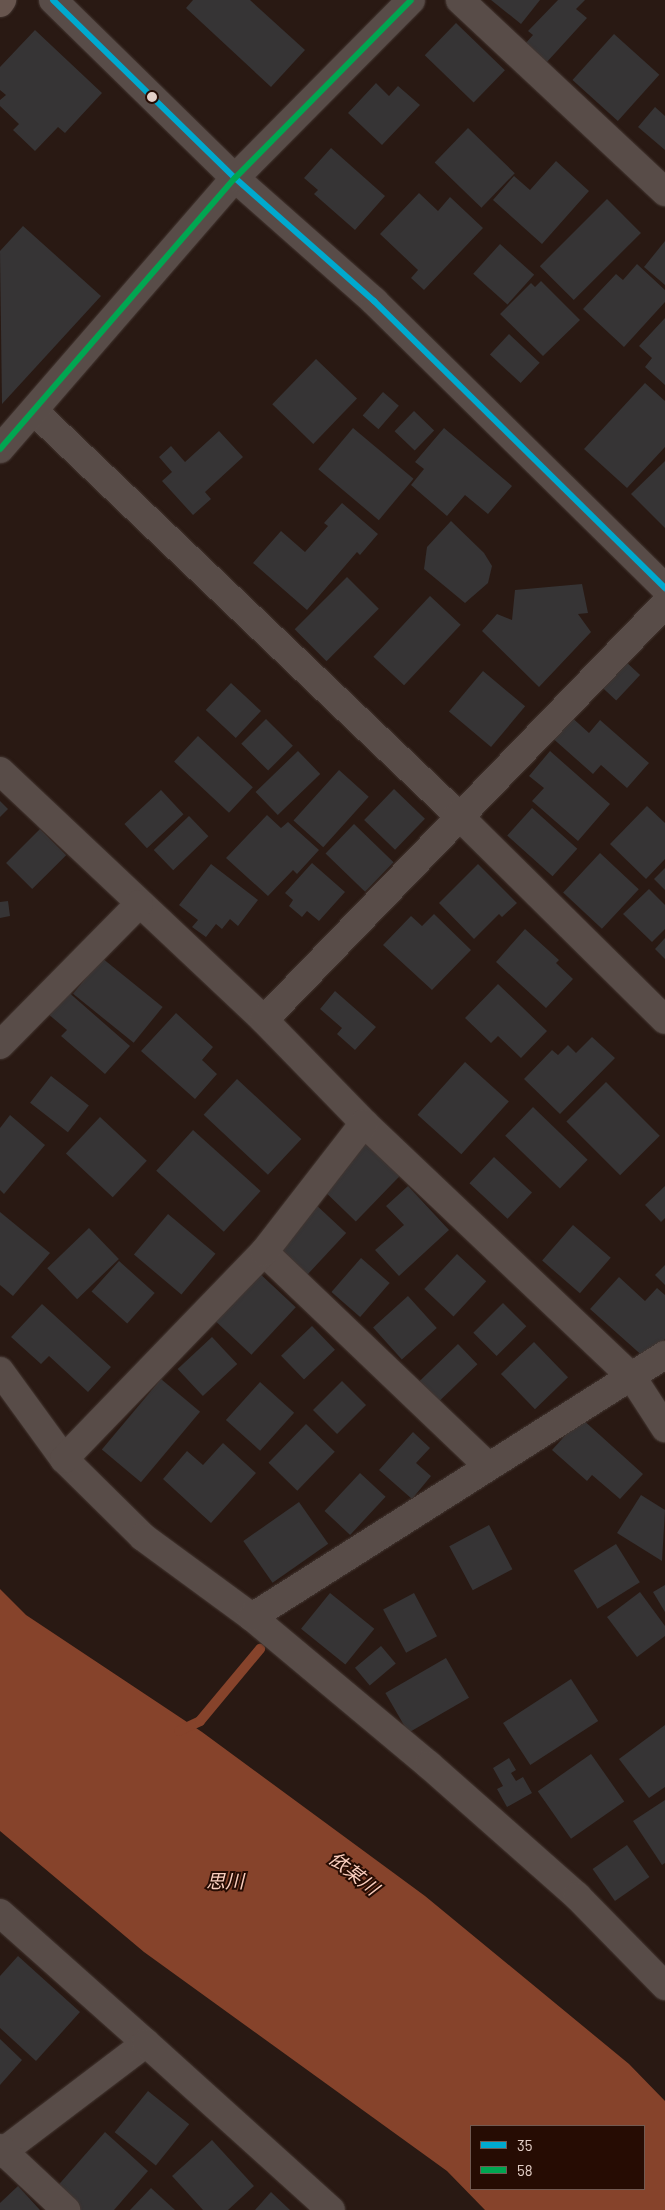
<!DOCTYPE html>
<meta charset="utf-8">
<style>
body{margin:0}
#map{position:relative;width:665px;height:2210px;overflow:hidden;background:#291913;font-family:Barlow,"Noto Sans JP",sans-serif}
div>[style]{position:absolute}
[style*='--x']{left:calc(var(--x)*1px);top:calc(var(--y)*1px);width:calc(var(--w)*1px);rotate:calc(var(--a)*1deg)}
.water>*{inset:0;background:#86432b}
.stream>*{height:10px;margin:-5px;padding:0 5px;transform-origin:5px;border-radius:5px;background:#86432b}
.building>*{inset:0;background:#363435;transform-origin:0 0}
.roads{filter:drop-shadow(0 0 1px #433631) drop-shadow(0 0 1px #433631)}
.minor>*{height:28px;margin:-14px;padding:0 14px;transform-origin:14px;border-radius:14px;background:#584c48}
.highway>*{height:28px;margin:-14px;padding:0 14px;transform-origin:14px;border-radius:14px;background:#67554e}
.bus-1>*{height:6px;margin:-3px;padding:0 3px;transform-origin:3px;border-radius:3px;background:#00a9ce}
.bus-2>*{height:6px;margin:-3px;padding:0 3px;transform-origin:3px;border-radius:3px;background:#00a651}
.dots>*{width:14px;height:14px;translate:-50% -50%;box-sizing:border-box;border:2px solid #260c03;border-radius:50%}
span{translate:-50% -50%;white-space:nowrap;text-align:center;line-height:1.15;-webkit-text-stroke:4px #260c03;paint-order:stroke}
.water-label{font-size:19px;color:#fbcfbf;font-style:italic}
.legend{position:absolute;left:470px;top:2125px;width:175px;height:65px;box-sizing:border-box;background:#260c03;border:1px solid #725a51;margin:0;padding:6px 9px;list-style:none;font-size:15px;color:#e3cfc7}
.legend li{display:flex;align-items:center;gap:10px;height:25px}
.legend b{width:25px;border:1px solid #725a51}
</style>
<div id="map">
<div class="water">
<i style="clip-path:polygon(evenodd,0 1589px,26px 1615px,202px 1732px,425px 1896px,629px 2064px,665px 2101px,665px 2210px,485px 2210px,447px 2171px,144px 1952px,0 1831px,0 1589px,471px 2126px,644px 2126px,644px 2189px,471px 2189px,471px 2126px)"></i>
</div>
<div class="stream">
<i style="--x:179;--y:1731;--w:23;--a:-25"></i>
<i style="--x:200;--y:1721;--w:94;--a:-50.2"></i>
</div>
<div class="building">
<i style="clip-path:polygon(193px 0,250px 0,305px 50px,271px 87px,186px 8px)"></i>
<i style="clip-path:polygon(491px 0,540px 0,521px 24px)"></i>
<i style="clip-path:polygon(558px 0,585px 0,576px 9px,587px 18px,546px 63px,525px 44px,533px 35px,528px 31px)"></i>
<i style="left:456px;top:23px;width:68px;height:45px;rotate:44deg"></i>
<i style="clip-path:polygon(35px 30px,102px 93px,65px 133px,58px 127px,35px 151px,13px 130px,19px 124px,0 106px,0 100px,6px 95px,0 90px,0 67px)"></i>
<i style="left:614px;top:34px;width:61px;height:62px;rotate:42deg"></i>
<i style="clip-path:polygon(376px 83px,389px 96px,398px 86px,420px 105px,382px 145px,348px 113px)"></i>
<i style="clip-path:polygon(655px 107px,665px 116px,665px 150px,638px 127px)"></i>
<i style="left:468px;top:128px;width:65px;height:48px;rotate:44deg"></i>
<i style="clip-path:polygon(331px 148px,385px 196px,355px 230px,314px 194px,318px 190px,304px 178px)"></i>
<i style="clip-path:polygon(556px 161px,589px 191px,542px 244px,493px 200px,514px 176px,530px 190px)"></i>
<i style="clip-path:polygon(419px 193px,438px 211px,450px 197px,483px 228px,424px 290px,411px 278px,418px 270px,380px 234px)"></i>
<i style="left:607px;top:199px;width:48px;height:95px;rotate:45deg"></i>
<i style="clip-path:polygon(23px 226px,101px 296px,2px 404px,0 251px)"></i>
<i style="clip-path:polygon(665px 241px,665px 285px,644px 267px)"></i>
<i style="left:500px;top:244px;width:46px;height:40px;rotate:42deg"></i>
<i style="clip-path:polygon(637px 264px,665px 290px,665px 302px,624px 347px,583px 309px,616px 274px,623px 280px)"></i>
<i style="clip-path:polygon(541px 281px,580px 320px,543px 356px,500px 314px,531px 283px,535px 287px)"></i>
<i style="clip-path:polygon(665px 318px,665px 385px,645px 367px,652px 358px,639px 346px)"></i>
<i style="left:509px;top:334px;width:42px;height:28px;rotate:43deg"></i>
<i style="left:316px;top:359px;width:57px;height:63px;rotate:44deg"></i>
<i style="clip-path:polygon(645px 383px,665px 401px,665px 447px,627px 488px,584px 449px)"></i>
<i style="left:383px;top:392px;width:21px;height:31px;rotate:41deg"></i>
<i style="left:414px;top:411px;width:28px;height:28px;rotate:44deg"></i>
<i style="left:353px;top:428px;width:79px;height:54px;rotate:40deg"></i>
<i style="clip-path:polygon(444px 428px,512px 486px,488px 514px,465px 495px,447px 516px,411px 485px,424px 469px,415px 462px)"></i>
<i style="clip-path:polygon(219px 431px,243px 457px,205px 492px,211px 499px,193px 515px,162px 481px,172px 472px,159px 457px,171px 446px,185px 462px)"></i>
<i style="clip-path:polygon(665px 461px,665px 528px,631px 494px)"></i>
<i style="clip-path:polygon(342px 503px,378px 534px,360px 555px,357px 552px,307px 610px,253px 563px,281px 531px,305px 552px,328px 526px,324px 523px)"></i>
<i style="clip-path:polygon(451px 521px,484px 553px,492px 566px,488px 583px,465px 603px,424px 569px,427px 547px)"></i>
<i style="left:347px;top:577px;width:45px;height:74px;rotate:45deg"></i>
<i style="clip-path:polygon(582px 584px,588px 613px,578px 614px,591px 632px,539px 687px,482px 631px,497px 614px,512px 620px,515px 590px)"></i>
<i style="left:430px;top:596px;width:42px;height:83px;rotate:43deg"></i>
<i style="left:624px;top:660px;width:22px;height:35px;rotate:43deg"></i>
<i style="left:483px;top:671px;width:55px;height:53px;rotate:40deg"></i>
<i style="left:231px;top:683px;width:41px;height:37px;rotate:43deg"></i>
<i style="clip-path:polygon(568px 714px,589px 733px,600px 720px,649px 763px,627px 788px,601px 765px,593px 774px,549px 735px)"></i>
<i style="left:266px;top:719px;width:38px;height:35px;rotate:45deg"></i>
<i style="left:198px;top:736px;width:75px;height:35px;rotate:43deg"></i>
<i style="left:298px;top:751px;width:32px;height:59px;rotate:46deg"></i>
<i style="clip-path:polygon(550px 751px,610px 804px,578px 841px,532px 801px,544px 788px,529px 776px)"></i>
<i style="left:339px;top:770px;width:40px;height:68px;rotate:42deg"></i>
<i style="left:394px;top:789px;width:43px;height:43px;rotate:44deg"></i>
<i style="left:161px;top:790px;width:33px;height:50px;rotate:47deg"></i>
<i style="clip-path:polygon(0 801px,8px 809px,0 817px)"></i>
<i style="clip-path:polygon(647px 806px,665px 823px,665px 859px,646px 879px,610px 844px)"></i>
<i style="left:532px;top:808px;width:61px;height:37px;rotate:42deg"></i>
<i style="clip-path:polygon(267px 815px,281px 828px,288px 822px,319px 850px,297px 874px,293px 870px,268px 896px,226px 858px)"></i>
<i style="left:189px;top:816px;width:28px;height:49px;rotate:46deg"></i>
<i style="left:354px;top:824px;width:55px;height:41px;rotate:44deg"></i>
<i style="left:40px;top:829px;width:37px;height:48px;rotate:45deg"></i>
<i style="left:600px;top:853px;width:53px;height:54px;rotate:43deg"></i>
<i style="clip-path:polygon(312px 863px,345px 892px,319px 921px,307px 911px,302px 917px,289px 906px,293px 900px,285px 893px)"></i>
<i style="clip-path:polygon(211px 864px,258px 900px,238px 926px,230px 919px,222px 929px,216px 924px,206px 937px,192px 927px,198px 920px,179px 905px)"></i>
<i style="clip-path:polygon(478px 864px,517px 903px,502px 917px,499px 914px,474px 939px,439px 903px)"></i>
<i style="clip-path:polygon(665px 868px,665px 890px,654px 879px)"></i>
<i style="clip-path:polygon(649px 889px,665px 905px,665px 929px,652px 942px,623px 914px)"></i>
<i style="clip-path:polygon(8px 901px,10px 916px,0 918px,0 902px)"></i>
<i style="clip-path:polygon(434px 914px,471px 950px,432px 990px,383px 945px,411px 916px,422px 926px)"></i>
<i style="clip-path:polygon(525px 929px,559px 960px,556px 963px,573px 979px,546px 1008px,496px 962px)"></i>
<i style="clip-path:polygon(665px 938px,665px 959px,655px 949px)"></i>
<i style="left:102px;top:958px;width:78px;height:46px;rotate:39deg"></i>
<i style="clip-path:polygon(498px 984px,547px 1031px,521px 1058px,498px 1036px,491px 1043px,465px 1018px)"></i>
<i style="clip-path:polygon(66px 990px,130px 1046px,105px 1074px,61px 1036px,67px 1030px,47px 1013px)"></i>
<i style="clip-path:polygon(335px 991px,376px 1027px,355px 1050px,337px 1034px,342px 1028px,320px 1009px)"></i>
<i style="clip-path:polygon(176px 1013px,213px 1047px,202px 1060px,217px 1074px,195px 1099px,141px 1051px)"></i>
<i style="clip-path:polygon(592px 1037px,615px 1058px,560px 1114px,524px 1079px,552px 1050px,558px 1055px,568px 1045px,576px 1053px)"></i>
<i style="left:465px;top:1062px;width:59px;height:71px;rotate:42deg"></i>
<i style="left:51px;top:1076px;width:48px;height:34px;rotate:38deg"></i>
<i style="left:237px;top:1079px;width:88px;height:49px;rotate:43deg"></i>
<i style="left:606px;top:1082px;width:76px;height:56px;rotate:45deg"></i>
<i style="left:533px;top:1107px;width:76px;height:40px;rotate:44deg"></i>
<i style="clip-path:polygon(10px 1115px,45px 1145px,4px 1194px,0 1190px,0 1128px)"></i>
<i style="left:100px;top:1117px;width:64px;height:50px;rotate:43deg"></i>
<i style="left:193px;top:1130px;width:91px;height:55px;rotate:42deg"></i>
<i style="left:365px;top:1140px;width:50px;height:65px;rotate:44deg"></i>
<i style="left:494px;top:1157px;width:52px;height:36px;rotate:43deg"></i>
<i style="clip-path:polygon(408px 1186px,449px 1230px,399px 1276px,375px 1250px,404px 1225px,386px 1206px)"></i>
<i style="clip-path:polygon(665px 1186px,665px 1218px,661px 1222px,645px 1205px)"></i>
<i style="left:314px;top:1203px;width:44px;height:57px;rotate:43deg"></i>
<i style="clip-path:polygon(0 1212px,50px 1253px,13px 1296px,0 1285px)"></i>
<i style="left:168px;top:1214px;width:62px;height:53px;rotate:40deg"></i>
<i style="left:573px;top:1225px;width:50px;height:47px;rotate:41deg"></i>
<i style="left:89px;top:1228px;width:43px;height:58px;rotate:46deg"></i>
<i style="left:457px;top:1254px;width:40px;height:48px;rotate:43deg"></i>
<i style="left:361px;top:1258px;width:38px;height:45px;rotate:41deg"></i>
<i style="left:119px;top:1261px;width:48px;height:41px;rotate:42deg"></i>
<i style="clip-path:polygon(665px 1265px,665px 1285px,655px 1275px)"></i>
<i style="left:257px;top:1271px;width:53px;height:65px;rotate:43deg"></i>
<i style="clip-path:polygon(619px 1277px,645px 1301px,657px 1288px,665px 1295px,665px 1339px,646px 1359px,590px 1309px)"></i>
<i style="left:408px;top:1296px;width:43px;height:47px;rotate:48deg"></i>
<i style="left:503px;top:1303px;width:33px;height:42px;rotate:45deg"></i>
<i style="clip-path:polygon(42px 1304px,111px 1367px,88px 1392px,49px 1356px,41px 1364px,11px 1337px)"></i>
<i style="left:312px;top:1326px;width:33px;height:43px;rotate:46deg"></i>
<i style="left:212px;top:1337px;width:37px;height:47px;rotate:47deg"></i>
<i style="left:534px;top:1342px;width:49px;height:46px;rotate:46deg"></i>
<i style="left:458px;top:1344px;width:28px;height:54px;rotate:46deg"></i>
<i style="left:161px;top:1379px;width:51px;height:92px;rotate:40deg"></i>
<i style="left:342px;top:1381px;width:34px;height:41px;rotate:45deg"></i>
<i style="left:260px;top:1382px;width:46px;height:51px;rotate:42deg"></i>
<i style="clip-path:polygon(581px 1418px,643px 1474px,620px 1499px,592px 1475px,587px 1481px,552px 1450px)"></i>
<i style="left:306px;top:1424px;width:40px;height:54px;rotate:44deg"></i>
<i style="clip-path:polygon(413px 1432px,430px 1448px,416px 1463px,431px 1476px,412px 1499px,379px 1470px)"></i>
<i style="clip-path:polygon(223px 1443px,256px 1473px,211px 1523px,163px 1479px,187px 1451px,203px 1465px)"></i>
<i style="left:360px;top:1473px;width:35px;height:52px;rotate:43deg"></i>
<i style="clip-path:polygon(641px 1495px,665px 1510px,662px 1561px,617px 1533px)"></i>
<i style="left:299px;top:1502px;width:51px;height:68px;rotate:55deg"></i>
<i style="left:489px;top:1525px;width:50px;height:45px;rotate:62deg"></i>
<i style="left:616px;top:1544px;width:45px;height:50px;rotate:58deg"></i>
<i style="clip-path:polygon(665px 1585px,665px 1612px,653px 1592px)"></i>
<i style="clip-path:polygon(640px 1592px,665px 1626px,665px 1636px,637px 1657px,607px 1617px)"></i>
<i style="left:330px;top:1593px;width:57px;height:46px;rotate:39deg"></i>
<i style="left:414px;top:1593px;width:49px;height:35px;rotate:62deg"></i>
<i style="left:381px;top:1646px;width:23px;height:34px;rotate:50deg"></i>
<i style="left:446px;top:1658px;width:46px;height:70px;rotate:60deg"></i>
<i style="left:571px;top:1679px;width:50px;height:81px;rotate:57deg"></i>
<i style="clip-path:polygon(665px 1725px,665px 1787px,649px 1798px,619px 1759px)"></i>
<i style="left:591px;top:1754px;width:58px;height:65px;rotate:55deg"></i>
<i style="clip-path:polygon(509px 1758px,516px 1770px,511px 1773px,516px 1781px,523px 1777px,532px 1793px,507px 1807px,497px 1789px,503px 1786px,493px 1768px)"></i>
<i style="clip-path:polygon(665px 1800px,665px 1863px,662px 1865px,633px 1821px)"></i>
<i style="left:627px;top:1845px;width:39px;height:42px;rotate:55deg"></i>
<i style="clip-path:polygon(18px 1956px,80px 2012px,36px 2061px,0 2028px,0 1976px)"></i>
<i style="clip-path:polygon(0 2039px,22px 2060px,0 2085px)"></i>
<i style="left:148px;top:2091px;width:53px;height:53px;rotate:39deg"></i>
<i style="clip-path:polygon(105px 2132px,148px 2171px,114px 2210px,76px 2210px,54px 2190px)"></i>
<i style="clip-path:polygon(212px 2140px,254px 2186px,228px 2210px,203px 2210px,172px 2176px)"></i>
<i style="clip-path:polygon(18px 2186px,40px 2210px,0 2210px,0 2203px)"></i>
<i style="clip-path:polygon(151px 2188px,175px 2210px,130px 2210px)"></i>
<i style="clip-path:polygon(271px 2192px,290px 2210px,255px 2210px)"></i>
</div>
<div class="roads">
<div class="minor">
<i style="--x:53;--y:0;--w:255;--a:44.4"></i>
<i style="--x:235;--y:178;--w:186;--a:41.5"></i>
<i style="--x:374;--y:301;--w:409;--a:44.6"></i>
<i style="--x:460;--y:0;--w:281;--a:43.1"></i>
<i style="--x:35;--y:412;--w:584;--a:43.61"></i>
<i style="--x:458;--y:815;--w:291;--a:44.7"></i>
<i style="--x:0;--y:449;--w:359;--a:-49.1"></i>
<i style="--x:235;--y:178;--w:250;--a:-45.3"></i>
<i style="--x:0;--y:771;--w:363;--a:43.3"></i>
<i style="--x:264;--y:1020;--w:144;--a:45.8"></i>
<i style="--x:364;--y:1123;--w:369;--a:43.5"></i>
<i style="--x:632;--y:1377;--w:61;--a:57.1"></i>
<i style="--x:264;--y:1020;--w:578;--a:-46.05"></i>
<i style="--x:0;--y:1045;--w:198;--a:-45.4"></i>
<i style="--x:264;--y:1252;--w:310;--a:43.7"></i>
<i style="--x:0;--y:1371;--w:109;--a:54"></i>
<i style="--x:64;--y:1459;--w:111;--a:44.6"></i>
<i style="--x:143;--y:1537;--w:135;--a:36.3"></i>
<i style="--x:252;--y:1617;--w:231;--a:39.9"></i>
<i style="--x:429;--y:1765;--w:198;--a:41.5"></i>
<i style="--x:577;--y:1896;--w:126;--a:45.6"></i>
<i style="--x:64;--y:1459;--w:288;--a:-46"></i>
<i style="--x:264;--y:1252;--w:163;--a:-52.2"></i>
<i style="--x:252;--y:1617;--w:489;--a:-32.4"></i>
<i style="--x:0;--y:1913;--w:195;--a:41.7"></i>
<i style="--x:146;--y:2043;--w:183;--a:142.8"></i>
<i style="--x:146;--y:2043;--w:249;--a:42.1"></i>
<i style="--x:0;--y:2148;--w:91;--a:43.2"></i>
</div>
<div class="highway">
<i style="--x:0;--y:3;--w:4;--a:-56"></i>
</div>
</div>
<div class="bus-1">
<i style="--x:53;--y:0;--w:255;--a:44.4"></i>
<i style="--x:235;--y:178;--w:186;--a:41.5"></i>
<i style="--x:374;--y:301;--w:409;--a:44.6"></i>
</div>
<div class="bus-2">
<i style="--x:0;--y:449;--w:359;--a:-49.1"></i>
<i style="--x:235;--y:178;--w:250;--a:-45.3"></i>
</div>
<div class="dots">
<i style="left:152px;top:97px;background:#e3cfc7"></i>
</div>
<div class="water-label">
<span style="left:354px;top:1873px;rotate:38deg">依某川</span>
<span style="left:225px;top:1881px">思川</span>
</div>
<ul class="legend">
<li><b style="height:6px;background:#00a9ce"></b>35</li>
<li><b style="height:6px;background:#00a651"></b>58</li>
</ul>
</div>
